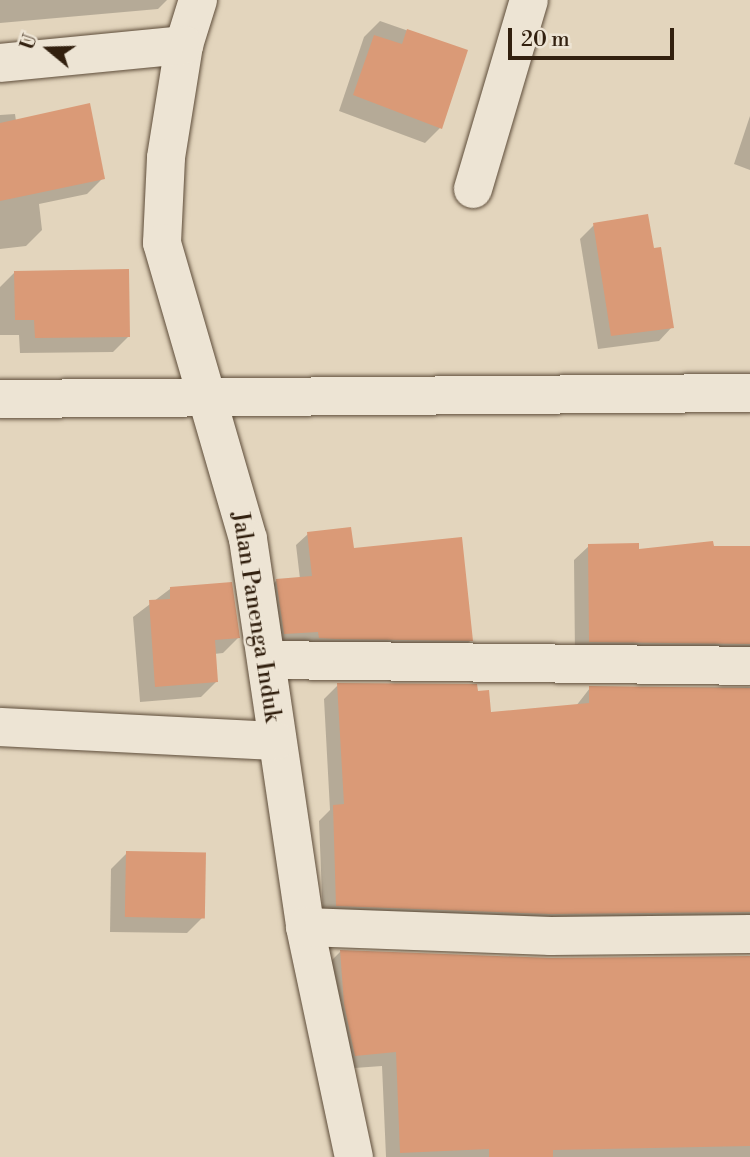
<!DOCTYPE html>
<style>
body{margin:0}
#map{position:relative;width:750px;height:1157px;overflow:hidden;background:#e3d5bd;font-family:"Libre Bodoni",serif}
div>[style]{position:absolute}
[style*='--x']{left:calc(var(--x)*1px);top:calc(var(--y)*1px);width:calc(var(--w)*1px);rotate:calc(var(--a)*1deg)}
.shadow>*{inset:0;background:#0003}
.building>*{inset:0;background:#da9a77;transform-origin:0 0}
.roads{filter:drop-shadow(0 0 2px #5e4d3a) drop-shadow(0 0 2px #5e4d3a)}
.minor>*{height:38px;margin:-19px;padding:0 19px;transform-origin:19px;border-radius:19px;background:#ede4d4}
span{translate:-50% -50%;white-space:nowrap;text-align:center;line-height:1.15;-webkit-text-stroke:5px #ede4d4;paint-order:stroke}
.street-label{font-size:23px;color:#32200f}
.north{position:absolute;left:14px;top:14px;width:70px;height:70px;-webkit-text-stroke:5px #ede4d4;paint-order:stroke;rotate:289deg;font-size:19px;font-weight:700;line-height:28px;text-align:center;color:#32200f}
.north::after{content:'';display:block;margin:auto;width:24px;height:32px;background:#32200f;clip-path:polygon(50% 0,100% 100%,50% 72%,0 100%)}
.scale{position:absolute;left:508px;top:28px;width:166px;height:32px;box-sizing:border-box;border:4px solid #32200f;border-top:0;padding-left:9px;font-size:21px;line-height:24px;white-space:nowrap;color:#32200f;-webkit-text-stroke:5px #ede4d4;paint-order:stroke}
</style>
<div id="map">
<div class="shadow">
<i style="clip-path:polygon(0 0,167px 0,158px 9px,0 23px)"></i>
<i style="clip-path:polygon(380px 21px,466px 51px,440px 128px,425px 143px,339px 111px,364px 37px)"></i>
<i style="clip-path:polygon(15px 114px,16px 121px,103px 178px,87px 194px,39px 204px,42px 230px,26px 246px,0 249px,0 115px)"></i>
<i style="clip-path:polygon(750px 116px,750px 170px,734px 164px)"></i>
<i style="clip-path:polygon(594px 225px,652px 250px,672px 327px,659px 341px,598px 349px,580px 239px)"></i>
<i style="clip-path:polygon(15px 272px,129px 336px,113px 352px,20px 353px,19px 335px,0 335px,0 287px)"></i>
<i style="clip-path:polygon(308px 534px,352px 550px,471px 640px,460px 651px,273px 645px,265px 592px,277px 580px,300px 579px,296px 545px)"></i>
<i style="clip-path:polygon(589px 546px,637px 551px,750px 548px,750px 666px,575px 656px,574px 560px)"></i>
<i style="clip-path:polygon(170px 589px,239px 637px,223px 653px,214px 654px,217px 681px,201px 697px,140px 702px,133px 617px)"></i>
<i style="clip-path:polygon(338px 685px,476px 693px,490px 714px,576px 706px,590px 688px,750px 687px,750px 934px,323px 920px,319px 821px,330px 810px,324px 699px)"></i>
<i style="clip-path:polygon(127px 853px,203px 917px,187px 933px,110px 932px,111px 869px)"></i>
<i style="clip-path:polygon(340px 952px,551px 960px,750px 958px,750px 1157px,386px 1157px,382px 1066px,341px 1069px,326px 966px)"></i>
</div>
<div class="building">
<i style="clip-path:polygon(407px 29px,468px 50px,442px 129px,353px 95px,374px 35px,402px 44px)"></i>
<i style="clip-path:polygon(90px 103px,105px 179px,0 201px,0 123px)"></i>
<i style="clip-path:polygon(648px 214px,654px 248px,661px 247px,674px 328px,611px 336px,593px 223px)"></i>
<i style="clip-path:polygon(129px 269px,130px 337px,35px 338px,34px 320px,15px 320px,14px 271px)"></i>
<i style="clip-path:polygon(351px 527px,354px 548px,462px 537px,473px 641px,335px 639px,319px 638px,318px 632px,284px 634px,276px 579px,312px 576px,307px 532px)"></i>
<i style="clip-path:polygon(713px 541px,714px 546px,750px 546px,750px 644px,589px 642px,588px 544px,639px 543px,639px 549px)"></i>
<i style="clip-path:polygon(232px 582px,240px 638px,215px 640px,218px 682px,155px 687px,149px 600px,170px 599px,170px 587px)"></i>
<i style="clip-path:polygon(337px 683px,477px 684px,478px 691px,489px 690px,491px 712px,589px 703px,589px 686px,750px 688px,750px 912px,551px 914px,336px 906px,333px 805px,344px 804px)"></i>
<i style="left:126px;top:851px;width:80px;height:66px;rotate:1deg"></i>
<i style="clip-path:polygon(340px 950px,551px 958px,750px 956px,750px 1146px,553px 1150px,553px 1157px,489px 1157px,489px 1149px,400px 1153px,396px 1052px,355px 1056px,344px 1004px)"></i>
</div>
<div class="roads">
<div class="minor">
<i style="--x:198;--y:0;--w:47;--a:107.3"></i>
<i style="--x:184;--y:45;--w:114;--a:99.1"></i>
<i style="--x:166;--y:158;--w:85;--a:92.7"></i>
<i style="--x:162;--y:243;--w:308;--a:73.8"></i>
<i style="--x:248;--y:539;--w:392;--a:81.6"></i>
<i style="--x:305;--y:927;--w:235;--a:78"></i>
<i style="--x:0;--y:63;--w:185;--a:-5.6"></i>
<i style="--x:473;--y:189;--w:197;--a:-73.5"></i>
<i style="--x:0;--y:399;--w:750;--a:-0.46"></i>
<i style="--x:268;--y:660;--w:482;--a:0.7"></i>
<i style="--x:0;--y:727;--w:276;--a:2.9"></i>
<i style="--x:305;--y:927;--w:246;--a:2.1"></i>
<i style="--x:551;--y:936;--w:199;--a:-0.6"></i>
</div>
</div>
<div class="street-label">
<span style="left:256px;top:617px;rotate:81deg">Jalan Panenga Induk</span>
</div>
<div class="north">U</div>
<div class="scale">20 m</div>
</div>
